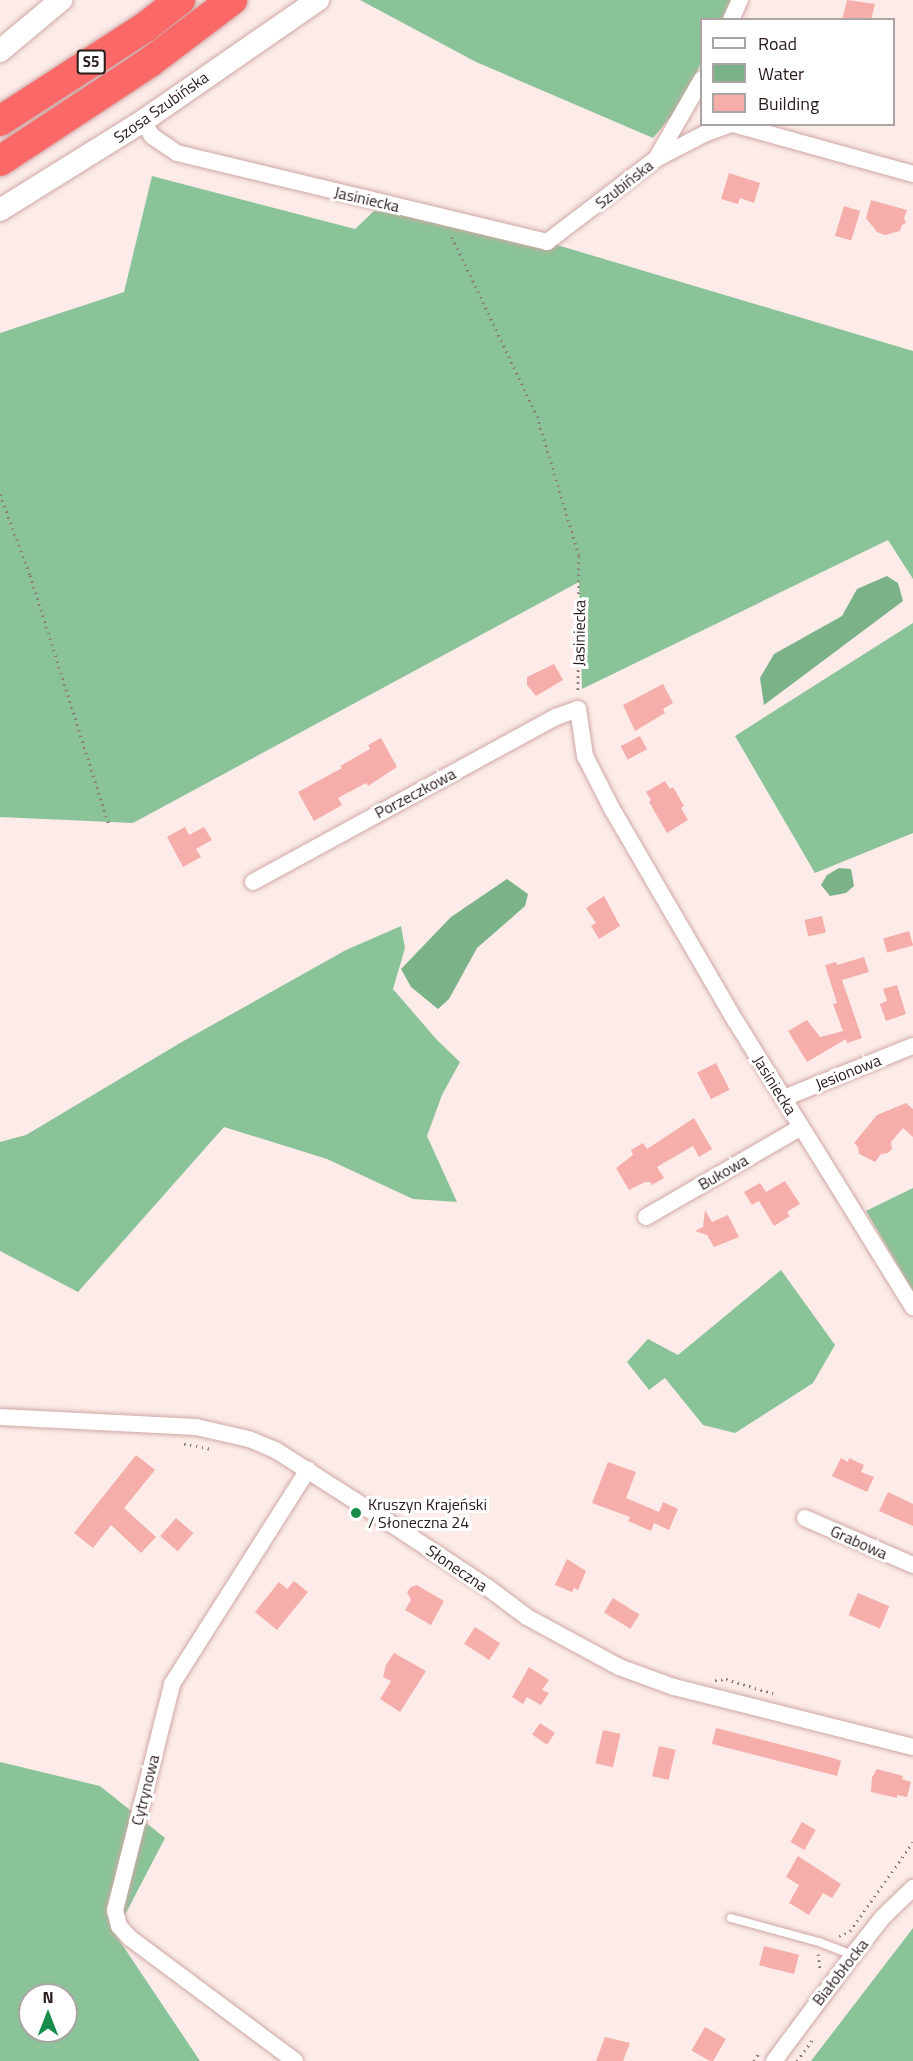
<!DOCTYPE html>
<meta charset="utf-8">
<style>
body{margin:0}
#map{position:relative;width:913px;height:2061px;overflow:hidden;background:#fcebe9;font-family:"Titillium Web",sans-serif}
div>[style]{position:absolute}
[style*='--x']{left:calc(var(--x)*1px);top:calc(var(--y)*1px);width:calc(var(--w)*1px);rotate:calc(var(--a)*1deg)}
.forest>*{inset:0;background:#8bc398}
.water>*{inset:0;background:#7bb288}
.building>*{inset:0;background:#f6aeaa;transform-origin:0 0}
.path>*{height:3px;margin-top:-1.5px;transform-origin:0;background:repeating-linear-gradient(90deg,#8c7c7a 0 1.5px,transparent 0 6px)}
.roads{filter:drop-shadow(0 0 2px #cfa7a4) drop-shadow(0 0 2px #cfa7a4)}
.lane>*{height:8px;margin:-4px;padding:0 4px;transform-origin:4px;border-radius:4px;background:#fff}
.street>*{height:16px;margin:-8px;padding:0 8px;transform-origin:8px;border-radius:8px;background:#fff}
.secondary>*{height:22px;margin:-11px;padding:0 11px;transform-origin:11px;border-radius:11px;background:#fff}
.highway>*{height:30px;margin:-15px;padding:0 15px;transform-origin:15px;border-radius:15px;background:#fa6867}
.dots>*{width:16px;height:16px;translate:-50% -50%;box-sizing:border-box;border:3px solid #fff;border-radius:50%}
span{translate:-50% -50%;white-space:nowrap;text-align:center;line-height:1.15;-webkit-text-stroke:6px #fff;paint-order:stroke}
.shield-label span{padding:2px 4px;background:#fff;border:2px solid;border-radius:4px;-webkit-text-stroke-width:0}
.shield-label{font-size:15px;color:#2a1b1a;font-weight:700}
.street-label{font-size:16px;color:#2a1b1a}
.poi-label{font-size:16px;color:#2a1b1a}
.left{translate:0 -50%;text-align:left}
.legend{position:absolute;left:700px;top:18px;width:195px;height:108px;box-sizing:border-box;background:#fff;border:2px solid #aaa4a3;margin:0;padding:8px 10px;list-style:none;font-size:18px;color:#2a1b1a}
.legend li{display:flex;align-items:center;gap:12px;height:30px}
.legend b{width:30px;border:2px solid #aaa4a3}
.north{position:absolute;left:18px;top:1983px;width:60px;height:60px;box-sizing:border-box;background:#fff;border:2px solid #aaa4a3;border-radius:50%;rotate:0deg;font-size:16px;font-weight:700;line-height:24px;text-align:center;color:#2a1b1a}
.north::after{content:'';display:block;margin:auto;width:21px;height:27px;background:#158c47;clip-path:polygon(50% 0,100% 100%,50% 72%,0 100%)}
</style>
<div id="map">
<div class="forest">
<i style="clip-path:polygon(360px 0,731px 0,722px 19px,702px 20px,701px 63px,684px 101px,653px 138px,476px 62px)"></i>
<i style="clip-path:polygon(152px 176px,355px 229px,374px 211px,442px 216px,547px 242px,913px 351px,913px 579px,888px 540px,582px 689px,579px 582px,133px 823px,0 817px,0 333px,124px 292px)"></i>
<i style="clip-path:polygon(913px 623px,913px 833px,815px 873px,735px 736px)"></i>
<i style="clip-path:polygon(401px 926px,405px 948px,393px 989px,437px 1040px,460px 1062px,442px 1095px,427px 1136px,457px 1202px,413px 1199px,327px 1159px,224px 1127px,78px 1292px,0 1251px,0 1142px,26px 1135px,180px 1043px,346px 950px)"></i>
<i style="clip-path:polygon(913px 1188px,913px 1291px,866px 1211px)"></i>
<i style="clip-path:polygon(781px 1270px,835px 1345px,813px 1383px,735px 1433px,703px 1425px,665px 1378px,649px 1390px,627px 1362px,648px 1339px,678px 1355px)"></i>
<i style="clip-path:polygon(evenodd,0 1762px,100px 1786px,165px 1838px,115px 1934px,200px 2061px,0 2061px,0 1762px,30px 1995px,66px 1995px,66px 2031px,30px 2031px,30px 1995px)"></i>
<i style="clip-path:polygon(913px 1928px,913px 2061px,811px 2061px)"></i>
</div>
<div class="water">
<i style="clip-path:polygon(887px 576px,898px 583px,903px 601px,764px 705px,760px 678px,774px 654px,842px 616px,857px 589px)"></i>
<i style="clip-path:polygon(839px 868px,851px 869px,854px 886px,846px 893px,830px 896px,821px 885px,827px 875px)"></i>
<i style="clip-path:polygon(507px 879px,528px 894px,525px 906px,477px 948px,449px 999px,438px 1009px,411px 987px,401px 969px,451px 917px)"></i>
</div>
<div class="building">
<i style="clip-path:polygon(847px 0,875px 4px,871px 20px,842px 20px)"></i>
<i style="clip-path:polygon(729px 173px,760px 183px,754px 203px,740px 198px,738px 204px,721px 199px)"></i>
<i style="clip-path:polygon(871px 200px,907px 210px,904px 218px,906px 223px,902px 225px,900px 231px,885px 235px,877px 232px,866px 218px)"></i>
<i style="left:844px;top:206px;width:17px;height:31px;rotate:17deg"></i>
<i style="clip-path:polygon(554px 664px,563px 680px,536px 696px,527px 685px,527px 677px)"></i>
<i style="clip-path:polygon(663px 684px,673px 703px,663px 709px,665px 713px,635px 731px,623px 705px)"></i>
<i style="left:640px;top:736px;width:15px;height:22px;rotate:62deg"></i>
<i style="clip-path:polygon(381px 738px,397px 767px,368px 786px,366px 783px,338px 798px,342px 805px,314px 821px,298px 792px,342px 768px,340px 766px,370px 749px,368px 745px)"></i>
<i style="clip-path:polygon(665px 781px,670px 789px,673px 787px,684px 806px,681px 808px,688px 820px,667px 833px,649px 802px,651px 800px,646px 792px)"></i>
<i style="clip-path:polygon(185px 827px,189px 835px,204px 827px,212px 840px,196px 849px,201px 857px,183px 867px,167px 837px)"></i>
<i style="clip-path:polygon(604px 896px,620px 926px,599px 939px,591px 926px,596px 923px,586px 908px)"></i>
<i style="left:822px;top:916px;width:17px;height:18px;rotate:77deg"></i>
<i style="left:909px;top:931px;width:15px;height:27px;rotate:74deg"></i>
<i style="clip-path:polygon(864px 957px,869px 972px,842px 980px,862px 1038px,847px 1043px,846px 1039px,807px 1062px,788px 1031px,807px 1020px,820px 1037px,843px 1031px,833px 1004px,837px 1003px,825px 965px,836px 962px,837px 965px)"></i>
<i style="clip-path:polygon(897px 985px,906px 1014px,886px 1021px,880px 1004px,887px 1001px,883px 989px)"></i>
<i style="left:716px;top:1063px;width:30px;height:21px;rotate:63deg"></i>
<i style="clip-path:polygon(906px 1103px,913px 1109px,913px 1137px,903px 1128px,891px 1142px,892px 1149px,888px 1153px,881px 1154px,875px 1162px,859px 1154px,858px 1147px,854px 1143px,877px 1115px)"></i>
<i style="clip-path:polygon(694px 1118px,712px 1149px,699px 1157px,693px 1146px,657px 1167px,664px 1178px,652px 1185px,650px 1182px,645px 1182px,629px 1190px,616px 1168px,633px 1155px,631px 1150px,643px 1143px,647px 1149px)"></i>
<i style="clip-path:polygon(785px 1181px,800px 1204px,787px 1212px,790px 1216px,774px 1226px,759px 1201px,752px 1205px,744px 1192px,760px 1183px,766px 1192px)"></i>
<i style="clip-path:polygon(705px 1210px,712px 1222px,728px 1215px,739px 1237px,714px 1247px,707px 1235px,695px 1231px,703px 1227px)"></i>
<i style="clip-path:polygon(136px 1455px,155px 1470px,124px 1508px,156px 1537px,141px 1553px,111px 1525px,93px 1548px,74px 1533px)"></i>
<i style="clip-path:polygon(841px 1458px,848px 1462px,849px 1458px,864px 1465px,861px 1472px,874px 1477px,867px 1492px,832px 1476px)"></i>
<i style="clip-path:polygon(608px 1462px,636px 1472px,626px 1498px,659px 1512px,663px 1502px,678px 1509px,669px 1530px,654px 1523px,651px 1531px,628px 1521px,630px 1517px,592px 1503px)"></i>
<i style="clip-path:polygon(888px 1492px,913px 1504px,913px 1526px,879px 1511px)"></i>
<i style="left:176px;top:1518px;width:23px;height:24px;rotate:41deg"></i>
<i style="clip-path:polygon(567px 1559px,586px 1571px,578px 1590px,574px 1588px,572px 1592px,555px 1585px)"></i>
<i style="clip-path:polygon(294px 1581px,308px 1592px,277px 1630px,255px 1612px,279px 1582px,287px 1589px)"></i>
<i style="clip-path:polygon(417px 1585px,444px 1601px,431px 1625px,405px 1610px,411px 1600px,407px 1592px,411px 1587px)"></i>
<i style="left:858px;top:1593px;width:34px;height:24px;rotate:23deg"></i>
<i style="left:613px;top:1598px;width:31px;height:17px;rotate:32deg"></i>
<i style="left:475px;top:1627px;width:30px;height:20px;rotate:33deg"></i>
<i style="clip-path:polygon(394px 1653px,426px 1671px,400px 1712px,380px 1699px,391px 1681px,383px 1677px,386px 1665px)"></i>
<i style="clip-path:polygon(529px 1667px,549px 1680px,542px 1690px,549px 1693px,541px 1705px,527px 1697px,523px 1704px,512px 1697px)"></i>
<i style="left:540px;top:1723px;width:18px;height:14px;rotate:34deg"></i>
<i style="clip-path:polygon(716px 1728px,833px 1758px,841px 1761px,837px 1776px,712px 1744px)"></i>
<i style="left:603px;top:1730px;width:18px;height:34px;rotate:13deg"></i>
<i style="left:659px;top:1746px;width:17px;height:31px;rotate:13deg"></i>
<i style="clip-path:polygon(877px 1769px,903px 1776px,902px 1779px,911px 1782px,907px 1797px,897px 1795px,897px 1798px,871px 1792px,872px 1777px)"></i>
<i style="left:802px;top:1822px;width:16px;height:23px;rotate:30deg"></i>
<i style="clip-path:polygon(798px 1856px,841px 1884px,832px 1898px,823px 1893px,809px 1915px,789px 1903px,799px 1885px,786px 1877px)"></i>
<i style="left:764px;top:1946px;width:36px;height:20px;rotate:14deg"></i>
<i style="left:705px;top:2027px;width:24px;height:27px;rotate:30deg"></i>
<i style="clip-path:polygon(605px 2037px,630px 2043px,623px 2061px,596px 2061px)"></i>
</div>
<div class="path">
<i style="--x:452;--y:237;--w:198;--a:64.6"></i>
<i style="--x:537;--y:416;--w:146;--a:73.3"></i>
<i style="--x:579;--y:556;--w:137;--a:90.4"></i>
<i style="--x:0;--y:494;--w:86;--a:69.7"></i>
<i style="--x:30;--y:575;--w:260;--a:72.5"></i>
<i style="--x:184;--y:1444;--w:29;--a:10"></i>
<i style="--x:715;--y:1680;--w:11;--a:-5"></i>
<i style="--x:726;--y:1679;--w:51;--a:17"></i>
<i style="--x:839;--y:1936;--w:12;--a:-24"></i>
<i style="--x:850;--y:1931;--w:109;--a:-54.7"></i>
<i style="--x:818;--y:1954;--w:17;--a:83"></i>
<i style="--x:754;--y:2061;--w:9;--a:-58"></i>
<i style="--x:797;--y:2061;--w:26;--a:-54"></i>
</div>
<div class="roads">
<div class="lane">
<i style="--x:731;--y:1918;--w:91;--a:15.3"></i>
<i style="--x:819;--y:1942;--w:36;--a:21"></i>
</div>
<div class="street">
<i style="--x:731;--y:20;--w:22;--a:-66"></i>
<i style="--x:143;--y:121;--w:17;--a:59"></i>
<i style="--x:152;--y:136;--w:30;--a:34"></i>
<i style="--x:177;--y:153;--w:381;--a:13.5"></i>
<i style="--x:547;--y:242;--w:137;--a:-37.3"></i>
<i style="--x:656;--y:159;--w:92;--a:-60.1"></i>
<i style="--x:733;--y:124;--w:187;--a:15.5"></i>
<i style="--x:656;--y:159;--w:54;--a:-27.5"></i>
<i style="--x:704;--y:134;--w:29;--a:-20"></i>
<i style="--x:253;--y:882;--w:345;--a:-28.6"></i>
<i style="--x:556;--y:717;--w:23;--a:-20"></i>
<i style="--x:578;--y:709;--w:48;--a:81.5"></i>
<i style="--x:585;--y:756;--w:59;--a:63"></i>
<i style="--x:612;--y:809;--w:244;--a:59.8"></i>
<i style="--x:735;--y:1020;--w:338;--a:58.2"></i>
<i style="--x:784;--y:1098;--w:139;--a:-22"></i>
<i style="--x:646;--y:1217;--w:179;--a:-30.1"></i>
<i style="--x:0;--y:1417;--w:196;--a:2.9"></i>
<i style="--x:196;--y:1427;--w:54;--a:12.8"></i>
<i style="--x:249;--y:1439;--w:30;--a:23"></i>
<i style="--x:277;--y:1451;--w:138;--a:32.5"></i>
<i style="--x:393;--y:1525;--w:113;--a:33.4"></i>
<i style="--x:487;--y:1587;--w:50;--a:36.9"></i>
<i style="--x:527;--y:1617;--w:105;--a:28.5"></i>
<i style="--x:619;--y:1667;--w:59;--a:20"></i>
<i style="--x:674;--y:1687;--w:246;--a:14.1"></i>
<i style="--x:805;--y:1518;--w:118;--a:23.5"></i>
<i style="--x:295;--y:2061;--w:206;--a:-143.3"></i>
<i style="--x:130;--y:1938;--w:16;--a:-133"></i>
<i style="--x:119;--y:1926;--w:16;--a:-104"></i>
<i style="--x:115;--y:1910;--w:233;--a:-75.8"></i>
<i style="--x:172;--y:1684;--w:254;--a:-57.6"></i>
<i style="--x:774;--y:2061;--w:132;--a:-53.3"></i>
<i style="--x:853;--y:1955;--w:48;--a:-51.7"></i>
<i style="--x:883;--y:1917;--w:42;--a:-44"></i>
</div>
<div class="secondary">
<i style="--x:0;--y:51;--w:80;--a:-39.9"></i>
<i style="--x:0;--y:210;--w:168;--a:-31.9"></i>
<i style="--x:143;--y:121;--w:213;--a:-34.7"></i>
</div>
<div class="highway">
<i style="--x:0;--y:121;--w:171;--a:-32.9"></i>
<i style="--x:144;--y:28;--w:46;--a:-37.9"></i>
<i style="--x:0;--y:161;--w:180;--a:-33.4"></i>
<i style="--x:150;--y:62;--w:103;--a:-37.1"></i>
</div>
</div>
<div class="dots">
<i style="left:356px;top:1513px;background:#158c47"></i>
</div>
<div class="shield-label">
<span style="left:91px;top:62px">S5</span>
</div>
<div class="street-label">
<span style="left:161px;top:107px;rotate:-35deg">Szosa Szubińska</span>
<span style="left:624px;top:184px;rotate:-38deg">Szubińska</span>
<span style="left:367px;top:199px;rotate:13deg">Jasiniecka</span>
<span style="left:579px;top:633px;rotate:-89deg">Jasiniecka</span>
<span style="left:415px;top:793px;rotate:-28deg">Porzeczkowa</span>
<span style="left:848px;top:1072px;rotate:-22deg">Jesionowa</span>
<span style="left:775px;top:1085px;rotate:58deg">Jasiniecka</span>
<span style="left:723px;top:1172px;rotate:-30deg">Bukowa</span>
<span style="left:859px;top:1542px;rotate:24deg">Grabowa</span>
<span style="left:457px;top:1568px;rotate:34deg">Słoneczna</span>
<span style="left:145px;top:1790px;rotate:-76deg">Cytrynowa</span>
<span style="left:840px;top:1972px;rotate:-52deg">Białobłocka</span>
</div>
<div class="poi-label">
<span class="left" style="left:368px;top:1513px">Kruszyn Krajeński<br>/ Słoneczna 24</span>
</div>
<ul class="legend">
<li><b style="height:8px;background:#fff"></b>Road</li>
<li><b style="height:16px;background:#7bb288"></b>Water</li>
<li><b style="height:16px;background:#f6aeaa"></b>Building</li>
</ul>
<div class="north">N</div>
</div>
